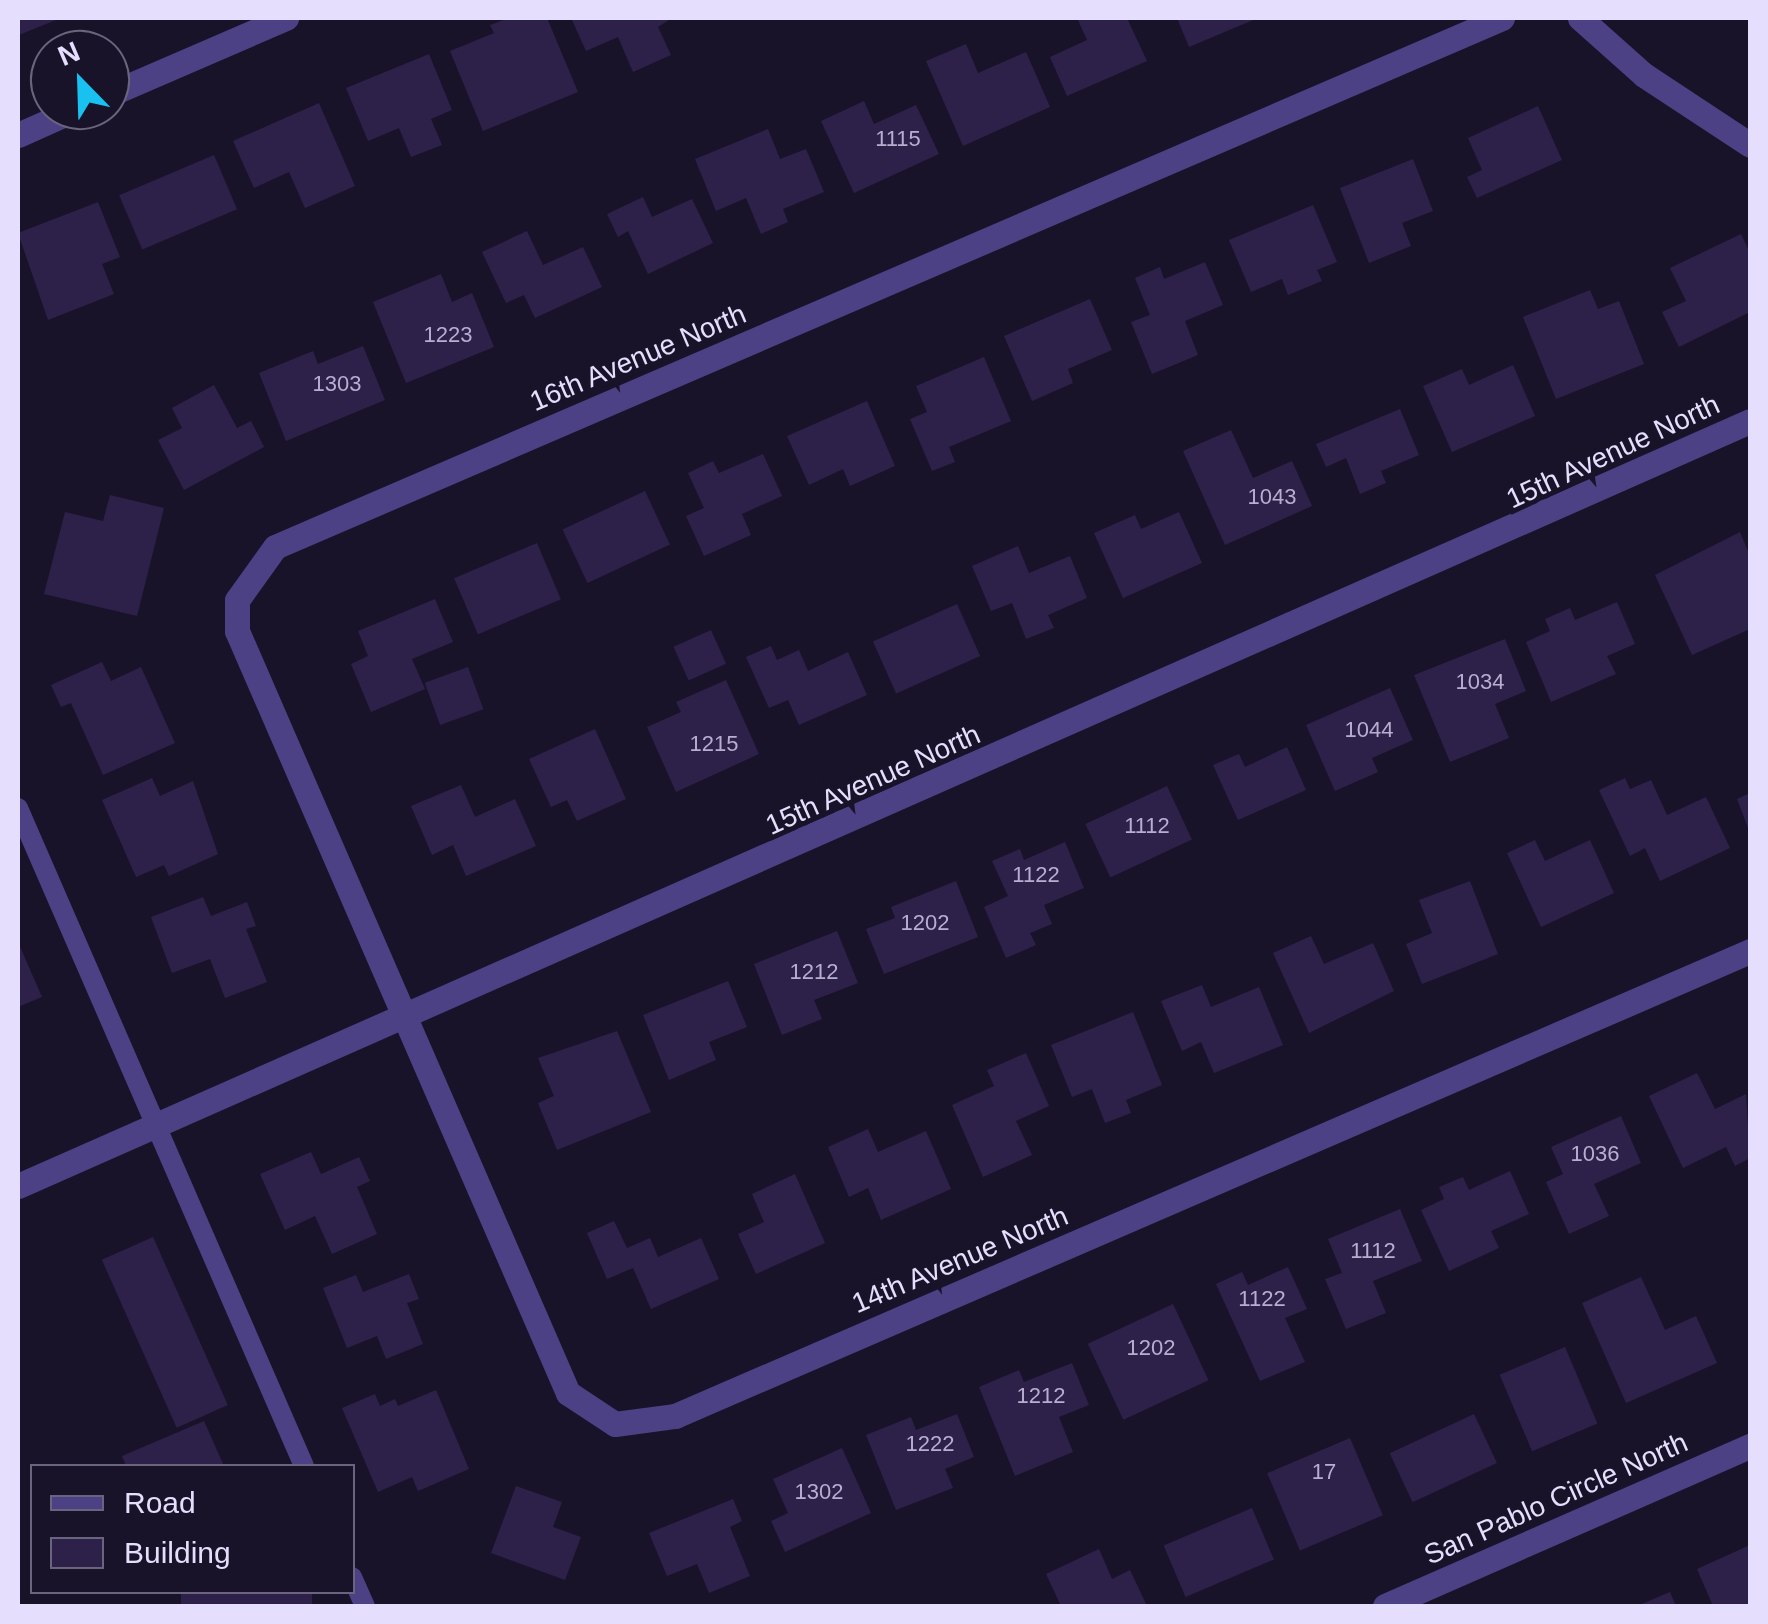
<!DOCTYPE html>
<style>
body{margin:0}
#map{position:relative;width:1768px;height:1624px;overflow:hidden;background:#19132a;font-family:Helvetica,sans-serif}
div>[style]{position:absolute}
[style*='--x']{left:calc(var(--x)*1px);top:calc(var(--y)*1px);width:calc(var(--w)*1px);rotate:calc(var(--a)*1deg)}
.building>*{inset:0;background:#2d2049;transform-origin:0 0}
.service>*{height:20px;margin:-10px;padding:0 10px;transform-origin:10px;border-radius:10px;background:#4c4185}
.minor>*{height:25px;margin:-12.5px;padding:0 12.5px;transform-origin:12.5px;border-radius:12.5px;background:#4c4185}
span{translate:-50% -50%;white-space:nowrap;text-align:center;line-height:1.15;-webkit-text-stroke:10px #19132a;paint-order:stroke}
.number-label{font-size:22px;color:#b7aed0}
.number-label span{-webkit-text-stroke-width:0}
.street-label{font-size:28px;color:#e5defd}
.frame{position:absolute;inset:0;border:20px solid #e5defd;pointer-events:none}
.legend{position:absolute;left:30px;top:1464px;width:325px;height:130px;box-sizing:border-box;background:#19132a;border:2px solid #6b647e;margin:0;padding:12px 18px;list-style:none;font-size:30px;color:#e5defd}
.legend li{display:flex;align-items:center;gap:20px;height:50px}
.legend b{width:50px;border:2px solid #6b647e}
.north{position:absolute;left:30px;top:30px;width:100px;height:100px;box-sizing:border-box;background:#19132a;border:2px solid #6b647e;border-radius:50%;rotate:337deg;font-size:28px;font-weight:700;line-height:40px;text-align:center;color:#e5defd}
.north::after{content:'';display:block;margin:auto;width:35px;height:45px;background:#18c1ef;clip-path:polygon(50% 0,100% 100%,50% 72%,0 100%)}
</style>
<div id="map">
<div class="building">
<i style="clip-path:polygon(18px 18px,61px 18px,19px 35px)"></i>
<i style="clip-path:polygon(509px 18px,547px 18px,578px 92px,483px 131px,450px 51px,494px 33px,490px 25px)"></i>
<i style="clip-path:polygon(571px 18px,672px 18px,658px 27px,671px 55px,633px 72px,618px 37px,586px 51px)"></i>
<i style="clip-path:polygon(1077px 18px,1127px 18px,1147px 61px,1067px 96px,1050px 57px,1087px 40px)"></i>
<i style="clip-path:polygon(1177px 18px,1258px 18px,1189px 47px)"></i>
<i style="clip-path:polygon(966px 44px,978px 73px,1026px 52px,1050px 107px,963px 146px,926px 61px)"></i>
<i style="clip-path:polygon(429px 54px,452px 110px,431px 119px,442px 145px,411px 157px,399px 128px,368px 141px,346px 88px)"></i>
<i style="clip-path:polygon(864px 101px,874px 124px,916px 105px,939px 154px,854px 193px,821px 121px)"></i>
<i style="clip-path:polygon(319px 103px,355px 186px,305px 208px,289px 172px,254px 188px,233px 141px)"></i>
<i style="clip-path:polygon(1538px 106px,1562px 160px,1477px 198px,1467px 177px,1482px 170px,1468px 138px)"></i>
<i style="clip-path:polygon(768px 129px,780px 159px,806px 149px,824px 192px,783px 209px,788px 222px,761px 234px,746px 198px,716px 211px,695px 159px)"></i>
<i style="left:214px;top:155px;width:59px;height:103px;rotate:67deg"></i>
<i style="clip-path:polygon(1413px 159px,1433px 211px,1402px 223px,1411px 246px,1369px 263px,1340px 188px)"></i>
<i style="clip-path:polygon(643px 197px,652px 217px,692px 199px,713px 243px,648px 274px,628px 231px,618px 237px,607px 214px)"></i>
<i style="clip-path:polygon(98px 202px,120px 257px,102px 264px,114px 294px,48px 320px,18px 233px)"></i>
<i style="clip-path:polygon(1313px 205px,1337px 262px,1317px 270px,1322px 281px,1288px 295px,1282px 279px,1251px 292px,1229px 240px)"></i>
<i style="clip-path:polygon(527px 231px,543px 265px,583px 247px,602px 287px,535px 318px,524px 295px,506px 303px,482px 252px)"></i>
<i style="clip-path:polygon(1741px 234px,1750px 253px,1750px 312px,1679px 347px,1662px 312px,1686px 301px,1670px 268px)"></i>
<i style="clip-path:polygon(1205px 262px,1223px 305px,1185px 321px,1198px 355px,1152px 374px,1131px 322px,1150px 315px,1135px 278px,1160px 267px,1164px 279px)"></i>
<i style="clip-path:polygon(441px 274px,452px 302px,472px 293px,494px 347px,406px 383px,373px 302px)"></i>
<i style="clip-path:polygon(1590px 290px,1598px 309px,1619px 301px,1644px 364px,1556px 399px,1523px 317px)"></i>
<i style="clip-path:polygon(1090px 299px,1112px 350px,1068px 369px,1073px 383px,1032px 401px,1004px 336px)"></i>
<i style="clip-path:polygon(363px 346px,385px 400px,286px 441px,259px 373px,313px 351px,318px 364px)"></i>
<i style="clip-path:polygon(984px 357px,1011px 421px,949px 447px,955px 462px,932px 471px,910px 419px,927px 412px,916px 386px)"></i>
<i style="clip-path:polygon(1513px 365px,1535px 416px,1452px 452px,1423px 386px,1462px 369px,1469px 385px)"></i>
<i style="clip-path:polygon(214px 385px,237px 428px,251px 421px,264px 447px,184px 490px,158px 440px,182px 428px,172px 408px)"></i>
<i style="clip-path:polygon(867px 401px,895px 466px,850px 486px,843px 469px,809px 485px,787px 436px)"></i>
<i style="clip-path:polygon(1400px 409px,1419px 455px,1381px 471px,1386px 483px,1360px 494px,1346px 458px,1326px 467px,1316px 444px)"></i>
<i style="clip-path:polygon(1231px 430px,1253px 478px,1292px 461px,1312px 506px,1225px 545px,1183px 451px)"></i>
<i style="clip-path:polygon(763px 454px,782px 496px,742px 514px,751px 535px,704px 556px,686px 516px,704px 508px,688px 473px,713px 461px,719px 473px)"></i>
<i style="left:645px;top:491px;width:59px;height:91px;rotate:65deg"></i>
<i style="clip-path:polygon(110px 495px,164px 508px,137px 616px,44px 594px,65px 512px,103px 521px)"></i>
<i style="clip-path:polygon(1179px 512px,1202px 563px,1123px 598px,1094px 533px,1135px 515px,1141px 529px)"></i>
<i style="clip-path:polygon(1740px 532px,1750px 556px,1750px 629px,1692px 655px,1655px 575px)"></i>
<i style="left:537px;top:543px;width:61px;height:90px;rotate:67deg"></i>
<i style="clip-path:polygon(1018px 546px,1029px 573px,1070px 556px,1087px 598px,1048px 615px,1054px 628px,1026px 639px,1012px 603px,991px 611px,972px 566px)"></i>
<i style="clip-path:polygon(435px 599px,453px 642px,412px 659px,425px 689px,371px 712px,351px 664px,368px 656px,358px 631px)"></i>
<i style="clip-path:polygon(1617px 602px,1635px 644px,1607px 656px,1616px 674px,1551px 702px,1526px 642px,1550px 631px,1545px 619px,1570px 608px,1575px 620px)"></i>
<i style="left:957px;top:604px;width:57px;height:92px;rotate:66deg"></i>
<i style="left:711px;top:630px;width:37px;height:41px;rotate:66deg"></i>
<i style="clip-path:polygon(1505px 639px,1526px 691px,1495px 704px,1509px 738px,1450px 762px,1414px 675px)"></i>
<i style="clip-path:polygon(771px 646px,777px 660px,799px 650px,808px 671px,848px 652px,867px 695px,799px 725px,788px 700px,769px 708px,746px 657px)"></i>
<i style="clip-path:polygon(102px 662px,111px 681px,141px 667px,175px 743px,103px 775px,71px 703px,61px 707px,51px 685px)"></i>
<i style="left:468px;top:667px;width:45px;height:46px;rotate:70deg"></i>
<i style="clip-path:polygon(726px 680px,759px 754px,676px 792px,647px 727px,681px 712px,676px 702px)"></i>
<i style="clip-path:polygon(1390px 688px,1413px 740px,1372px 758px,1378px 772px,1335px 791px,1306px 725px)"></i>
<i style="clip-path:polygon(595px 729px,626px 799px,577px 821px,567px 800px,551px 807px,529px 759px)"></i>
<i style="clip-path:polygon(1287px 747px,1306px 790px,1238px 820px,1213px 765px,1239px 754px,1245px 767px)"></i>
<i style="clip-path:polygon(152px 778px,160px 796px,193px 781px,218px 854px,169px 876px,164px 865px,136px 877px,102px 800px)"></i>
<i style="clip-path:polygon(1625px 778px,1630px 789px,1651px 780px,1667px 815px,1706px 797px,1730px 848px,1660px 881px,1645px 848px,1630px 856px,1599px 790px)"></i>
<i style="clip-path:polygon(461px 785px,475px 817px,515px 799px,536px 846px,466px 876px,453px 845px,432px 855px,411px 806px)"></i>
<i style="left:1167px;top:786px;width:59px;height:90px;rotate:65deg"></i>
<i style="clip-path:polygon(1750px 793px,1750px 833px,1737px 799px)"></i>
<i style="clip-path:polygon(1535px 840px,1545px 861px,1590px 840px,1614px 893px,1541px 927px,1507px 853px)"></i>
<i style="clip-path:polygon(1065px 842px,1084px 888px,1044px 905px,1052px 924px,1030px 933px,1036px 945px,1006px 958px,984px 907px,1008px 896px,992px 861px,1020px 849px,1024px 860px)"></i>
<i style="clip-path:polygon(956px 881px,978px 937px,884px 974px,866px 929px,895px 918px,891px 907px)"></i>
<i style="clip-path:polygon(1470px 881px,1498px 954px,1422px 984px,1406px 944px,1432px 933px,1419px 900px)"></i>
<i style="clip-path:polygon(203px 897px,211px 916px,247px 902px,256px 926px,246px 929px,267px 982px,225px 998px,210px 959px,172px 973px,151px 917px)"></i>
<i style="clip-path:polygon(837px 931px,858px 983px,814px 1000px,822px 1019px,782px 1035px,754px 964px)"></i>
<i style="clip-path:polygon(1311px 936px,1324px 964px,1373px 943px,1394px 991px,1309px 1033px,1273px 953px)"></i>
<i style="clip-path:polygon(18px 942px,42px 997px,18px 1007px)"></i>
<i style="clip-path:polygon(728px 981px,747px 1027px,709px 1042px,716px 1060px,669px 1080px,643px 1015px)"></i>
<i style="clip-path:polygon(1202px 985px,1211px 1007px,1259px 987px,1283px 1045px,1214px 1073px,1201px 1042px,1182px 1051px,1161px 1001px)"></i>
<i style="clip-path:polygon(1133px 1012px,1162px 1085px,1126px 1100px,1131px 1113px,1105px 1123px,1092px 1089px,1072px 1097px,1051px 1045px)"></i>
<i style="clip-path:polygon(617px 1031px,651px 1112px,557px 1150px,538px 1103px,554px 1096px,538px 1058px)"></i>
<i style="clip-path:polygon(1026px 1053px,1049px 1106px,1016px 1121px,1032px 1155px,983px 1177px,952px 1105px,994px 1086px,987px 1070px)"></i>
<i style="clip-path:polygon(1697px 1073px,1715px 1109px,1746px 1094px,1750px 1158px,1735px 1166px,1726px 1147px,1683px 1168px,1649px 1096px)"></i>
<i style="clip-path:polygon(1621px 1116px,1641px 1163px,1594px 1184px,1609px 1216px,1569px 1234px,1546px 1182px,1563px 1174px,1551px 1147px)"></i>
<i style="clip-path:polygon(868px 1129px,878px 1152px,926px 1131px,951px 1189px,881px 1220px,868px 1188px,849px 1197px,828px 1147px)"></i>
<i style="clip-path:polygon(311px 1152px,321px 1174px,359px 1157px,370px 1181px,357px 1187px,377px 1234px,332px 1254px,315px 1216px,285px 1230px,260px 1174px)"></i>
<i style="clip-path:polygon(1510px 1171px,1529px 1214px,1491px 1231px,1499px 1248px,1449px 1271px,1421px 1210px,1444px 1199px,1439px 1187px,1463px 1177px,1469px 1190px)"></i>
<i style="clip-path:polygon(795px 1174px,825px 1243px,756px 1274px,738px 1234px,764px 1222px,752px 1194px)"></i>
<i style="clip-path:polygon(1400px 1209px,1422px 1261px,1373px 1281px,1386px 1313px,1346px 1329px,1325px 1279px,1342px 1273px,1328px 1239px)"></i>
<i style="clip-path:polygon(614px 1221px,627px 1248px,650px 1238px,658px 1257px,701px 1238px,719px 1279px,651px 1309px,633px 1268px,607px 1279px,587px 1233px)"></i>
<i style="left:153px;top:1237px;width:184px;height:56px;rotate:66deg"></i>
<i style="clip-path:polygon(1288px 1267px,1307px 1309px,1285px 1318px,1305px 1362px,1260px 1381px,1216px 1284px,1242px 1272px,1248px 1285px)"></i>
<i style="clip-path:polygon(409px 1274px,419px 1299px,407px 1303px,423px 1344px,386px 1359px,377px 1336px,347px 1348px,323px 1288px,356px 1275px,363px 1292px)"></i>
<i style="clip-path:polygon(1641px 1277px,1665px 1330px,1696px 1316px,1717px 1363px,1626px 1403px,1582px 1303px)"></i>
<i style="left:1173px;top:1304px;width:84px;height:94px;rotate:65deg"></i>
<i style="left:1565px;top:1347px;width:83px;height:71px;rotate:67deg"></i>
<i style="clip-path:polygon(1072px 1363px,1089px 1405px,1059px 1417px,1073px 1452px,1015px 1476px,979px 1387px,1019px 1370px,1024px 1382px)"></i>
<i style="clip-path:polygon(436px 1390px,469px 1469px,418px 1491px,412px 1477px,378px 1492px,342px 1408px,375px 1394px,380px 1406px,395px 1399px,398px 1406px)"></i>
<i style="clip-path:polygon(957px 1414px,974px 1457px,945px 1469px,953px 1488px,896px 1510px,866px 1435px,911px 1417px,916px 1430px)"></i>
<i style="left:1474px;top:1414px;width:54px;height:93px;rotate:65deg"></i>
<i style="clip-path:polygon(204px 1421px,224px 1466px,126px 1466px,122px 1456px)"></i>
<i style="left:1350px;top:1438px;width:84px;height:90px;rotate:67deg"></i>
<i style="clip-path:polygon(842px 1448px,871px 1513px,785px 1552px,771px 1521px,788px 1513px,773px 1479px)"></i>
<i style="clip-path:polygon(516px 1486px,562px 1502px,553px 1527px,581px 1537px,565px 1580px,491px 1553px)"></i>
<i style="clip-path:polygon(733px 1499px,742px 1521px,730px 1527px,750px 1576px,709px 1593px,697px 1564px,667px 1576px,649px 1533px)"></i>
<i style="left:1252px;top:1508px;width:56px;height:96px;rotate:67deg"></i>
<i style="clip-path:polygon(1750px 1545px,1750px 1606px,1713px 1606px,1697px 1569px)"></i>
<i style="clip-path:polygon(1099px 1549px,1112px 1579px,1130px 1570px,1147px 1606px,1061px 1606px,1046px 1574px)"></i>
<i style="left:181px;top:1592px;width:131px;height:15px"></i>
<i style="clip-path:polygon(1670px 1592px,1676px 1606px,1637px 1606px)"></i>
</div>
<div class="service">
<i style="--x:18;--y:808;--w:717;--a:66.51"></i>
<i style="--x:352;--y:1577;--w:32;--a:66"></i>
</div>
<div class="minor">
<i style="--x:1502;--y:18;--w:1336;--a:156.68"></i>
<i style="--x:275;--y:547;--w:65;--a:125.6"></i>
<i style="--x:237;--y:600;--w:31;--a:90"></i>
<i style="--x:237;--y:631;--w:831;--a:66.52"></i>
<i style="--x:568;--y:1393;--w:56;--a:33.4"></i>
<i style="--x:615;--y:1424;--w:61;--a:-7.6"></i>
<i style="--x:675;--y:1416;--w:1171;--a:-23.39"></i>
<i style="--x:1580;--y:18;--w:86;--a:41.7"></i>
<i style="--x:1644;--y:75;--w:127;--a:33.4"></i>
<i style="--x:110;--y:94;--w:192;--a:-23.4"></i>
<i style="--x:18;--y:135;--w:61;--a:-24.1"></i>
<i style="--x:18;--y:1186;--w:1893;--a:-23.83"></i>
<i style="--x:1385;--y:1606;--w:399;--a:-23.7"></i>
</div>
<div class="number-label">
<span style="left:898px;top:139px">1115</span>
<span style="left:448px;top:335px">1223</span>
<span style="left:337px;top:384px">1303</span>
<span style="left:1272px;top:497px">1043</span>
<span style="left:1480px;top:682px">1034</span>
<span style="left:1369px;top:730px">1044</span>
<span style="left:714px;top:744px">1215</span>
<span style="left:1147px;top:826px">1112</span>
<span style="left:1036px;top:875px">1122</span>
<span style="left:925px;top:923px">1202</span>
<span style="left:814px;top:972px">1212</span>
<span style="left:1595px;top:1154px">1036</span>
<span style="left:1373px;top:1251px">1112</span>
<span style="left:1262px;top:1299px">1122</span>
<span style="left:1151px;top:1348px">1202</span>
<span style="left:1041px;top:1396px">1212</span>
<span style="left:930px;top:1444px">1222</span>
<span style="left:1324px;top:1472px">17</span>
<span style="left:819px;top:1492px">1302</span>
</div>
<div class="street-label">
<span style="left:638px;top:358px;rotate:-23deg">16th Avenue North</span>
<span style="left:1613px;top:452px;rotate:-25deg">15th Avenue North</span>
<span style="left:873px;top:780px;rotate:-24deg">15th Avenue North</span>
<span style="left:960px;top:1260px;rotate:-23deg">14th Avenue North</span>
<span style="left:1556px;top:1499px;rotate:-24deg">San Pablo Circle North</span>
</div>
<div class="frame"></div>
<ul class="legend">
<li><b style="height:12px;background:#4c4185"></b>Road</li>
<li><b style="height:28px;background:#2d2049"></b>Building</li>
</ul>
<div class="north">N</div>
</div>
